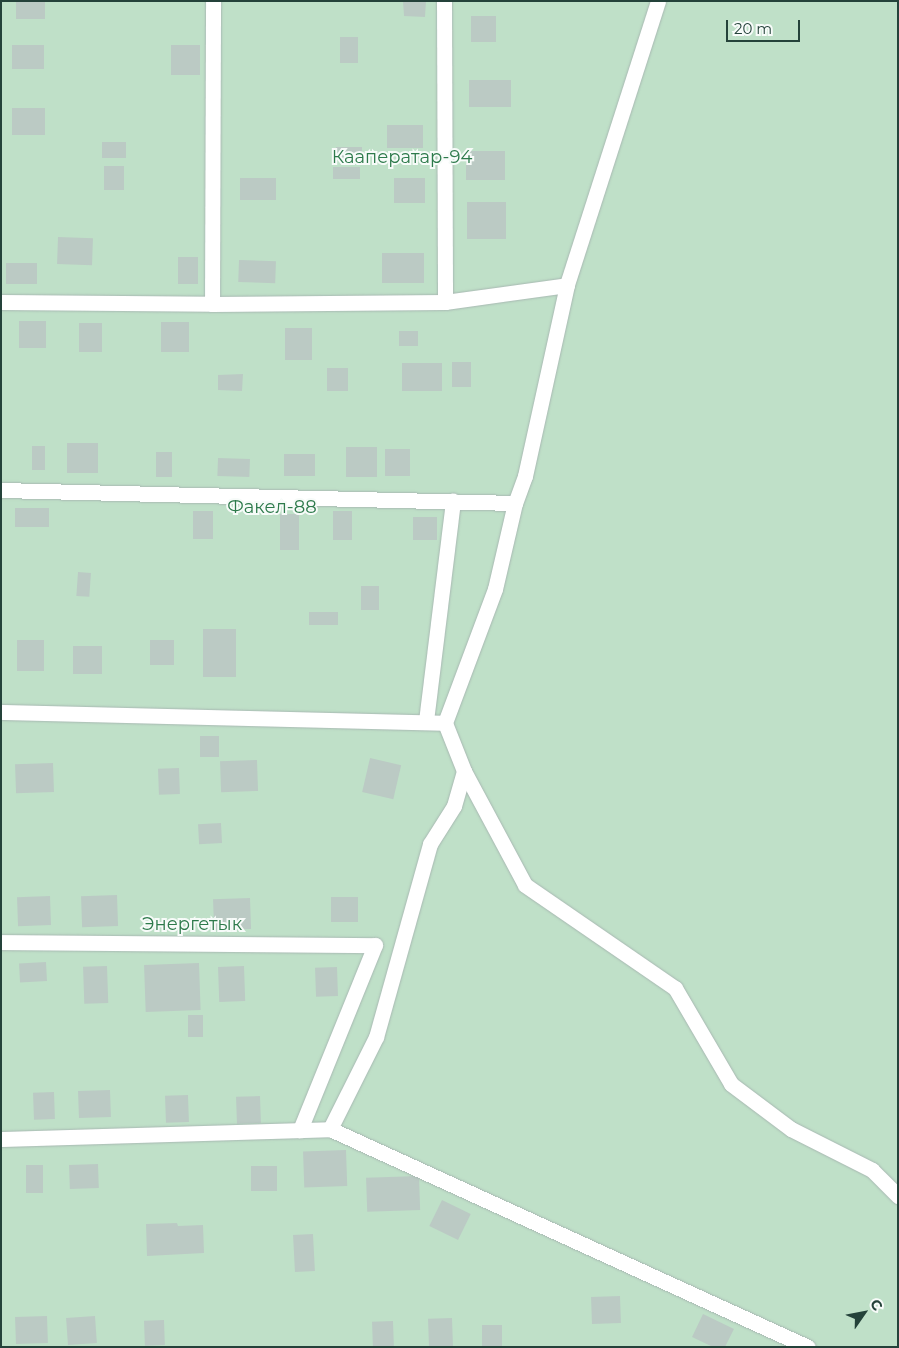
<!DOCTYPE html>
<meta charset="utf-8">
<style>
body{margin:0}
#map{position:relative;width:899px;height:1348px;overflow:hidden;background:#e6efeb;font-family:Montserrat,sans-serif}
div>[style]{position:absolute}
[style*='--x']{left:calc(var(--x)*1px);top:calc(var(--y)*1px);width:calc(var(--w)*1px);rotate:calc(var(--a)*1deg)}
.green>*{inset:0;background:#bfe0c8;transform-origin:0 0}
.building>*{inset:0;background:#bbcac4;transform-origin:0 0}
.roads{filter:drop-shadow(0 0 1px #a8b8b2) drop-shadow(0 0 1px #a8b8b2)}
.minor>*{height:15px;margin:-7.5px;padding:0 7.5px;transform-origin:7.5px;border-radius:7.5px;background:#fff}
span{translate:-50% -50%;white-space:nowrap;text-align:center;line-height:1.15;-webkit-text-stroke:4px #f7fbf9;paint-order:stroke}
.park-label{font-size:18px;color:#2d7a4b}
.frame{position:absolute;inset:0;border:2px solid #24423a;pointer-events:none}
.north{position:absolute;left:839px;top:1288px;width:50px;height:50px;-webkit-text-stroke:4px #f7fbf9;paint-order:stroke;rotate:57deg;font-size:14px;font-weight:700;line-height:20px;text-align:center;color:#24423a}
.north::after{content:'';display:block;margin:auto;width:18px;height:22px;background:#24423a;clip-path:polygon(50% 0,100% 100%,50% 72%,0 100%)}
.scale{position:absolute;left:726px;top:20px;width:74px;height:22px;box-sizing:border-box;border:2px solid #24423a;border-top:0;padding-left:6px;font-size:15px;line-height:18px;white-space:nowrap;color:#24423a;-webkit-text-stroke:4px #f7fbf9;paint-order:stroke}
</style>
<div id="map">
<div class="green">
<i style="left:1px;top:1px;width:897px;height:1346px"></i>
</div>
<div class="building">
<i style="left:16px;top:1px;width:29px;height:18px"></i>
<i style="clip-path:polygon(403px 1px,426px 1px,425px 17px,404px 16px)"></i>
<i style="left:471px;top:16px;width:25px;height:26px"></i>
<i style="left:340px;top:37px;width:18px;height:26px"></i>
<i style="left:12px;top:45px;width:32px;height:24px"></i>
<i style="left:171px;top:45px;width:29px;height:30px"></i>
<i style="left:469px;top:80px;width:42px;height:27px"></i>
<i style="left:12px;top:108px;width:33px;height:27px"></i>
<i style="left:387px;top:125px;width:36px;height:23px"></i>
<i style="left:102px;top:142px;width:24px;height:16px"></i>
<i style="left:336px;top:147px;width:26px;height:12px"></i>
<i style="left:466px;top:151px;width:39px;height:29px"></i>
<i style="left:104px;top:166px;width:20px;height:24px"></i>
<i style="left:333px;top:167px;width:27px;height:12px"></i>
<i style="left:240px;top:178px;width:36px;height:22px"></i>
<i style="left:394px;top:178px;width:31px;height:25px"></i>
<i style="left:467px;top:202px;width:39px;height:37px"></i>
<i style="left:58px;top:237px;width:35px;height:27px;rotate:2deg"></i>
<i style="left:382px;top:253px;width:42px;height:30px"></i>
<i style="left:178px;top:257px;width:20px;height:27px"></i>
<i style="left:239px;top:260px;width:37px;height:22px;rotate:2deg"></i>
<i style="left:6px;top:263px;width:31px;height:21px"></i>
<i style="left:19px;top:321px;width:27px;height:27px"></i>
<i style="left:161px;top:322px;width:28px;height:30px"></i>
<i style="left:79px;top:323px;width:23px;height:29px"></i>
<i style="left:285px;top:328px;width:27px;height:32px"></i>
<i style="left:399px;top:331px;width:19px;height:15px"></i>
<i style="left:452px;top:362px;width:19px;height:25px"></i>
<i style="left:402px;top:363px;width:40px;height:28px"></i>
<i style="left:327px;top:368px;width:21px;height:23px"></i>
<i style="clip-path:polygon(243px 374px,242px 391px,218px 390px,218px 375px)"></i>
<i style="left:67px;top:443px;width:31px;height:30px"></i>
<i style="left:32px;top:446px;width:13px;height:24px"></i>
<i style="left:346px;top:447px;width:31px;height:30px"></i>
<i style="left:385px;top:449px;width:25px;height:27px"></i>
<i style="left:156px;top:452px;width:16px;height:25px"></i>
<i style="left:284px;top:454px;width:31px;height:22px"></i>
<i style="left:218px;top:458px;width:32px;height:18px;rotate:2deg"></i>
<i style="left:15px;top:508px;width:34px;height:19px"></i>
<i style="left:193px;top:511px;width:20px;height:28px"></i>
<i style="left:333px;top:511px;width:19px;height:29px"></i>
<i style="left:280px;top:514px;width:19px;height:36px"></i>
<i style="left:413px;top:517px;width:24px;height:23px"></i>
<i style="left:78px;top:572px;width:13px;height:24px;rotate:4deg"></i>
<i style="left:361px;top:586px;width:18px;height:24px"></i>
<i style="left:309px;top:612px;width:29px;height:13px"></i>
<i style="left:203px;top:629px;width:33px;height:48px"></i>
<i style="left:17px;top:640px;width:27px;height:31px"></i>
<i style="left:150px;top:640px;width:24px;height:25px"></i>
<i style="left:73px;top:646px;width:29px;height:28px"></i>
<i style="left:200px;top:736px;width:19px;height:21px"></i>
<i style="left:370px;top:758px;width:32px;height:35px;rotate:13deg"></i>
<i style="left:257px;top:760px;width:31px;height:37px;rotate:88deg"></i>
<i style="left:53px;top:763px;width:29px;height:38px;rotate:88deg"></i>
<i style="left:179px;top:768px;width:26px;height:21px;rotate:88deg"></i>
<i style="left:221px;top:823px;width:20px;height:23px;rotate:87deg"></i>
<i style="left:117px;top:895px;width:31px;height:36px;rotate:88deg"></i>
<i style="left:50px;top:896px;width:29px;height:33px;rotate:88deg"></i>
<i style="left:331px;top:897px;width:27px;height:25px"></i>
<i style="left:250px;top:898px;width:31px;height:37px;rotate:88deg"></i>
<i style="left:46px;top:962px;width:19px;height:27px;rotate:87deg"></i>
<i style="left:199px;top:963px;width:47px;height:55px;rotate:88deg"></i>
<i style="left:107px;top:966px;width:37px;height:24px;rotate:88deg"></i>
<i style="left:244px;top:966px;width:35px;height:26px;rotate:88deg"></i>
<i style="left:337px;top:967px;width:29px;height:22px;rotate:88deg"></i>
<i style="left:203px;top:1015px;width:22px;height:15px;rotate:90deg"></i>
<i style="left:110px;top:1090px;width:27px;height:32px;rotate:88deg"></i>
<i style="left:54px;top:1092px;width:27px;height:21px;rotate:88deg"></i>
<i style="left:188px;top:1095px;width:27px;height:23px;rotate:88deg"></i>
<i style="left:260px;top:1096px;width:27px;height:24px;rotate:88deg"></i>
<i style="left:346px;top:1150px;width:36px;height:43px;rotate:88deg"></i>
<i style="left:98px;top:1164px;width:24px;height:29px;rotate:88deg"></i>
<i style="left:26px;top:1165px;width:17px;height:28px"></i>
<i style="left:251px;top:1166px;width:26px;height:25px"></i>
<i style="left:419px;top:1176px;width:34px;height:53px;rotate:88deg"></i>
<i style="left:442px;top:1200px;width:32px;height:29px;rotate:26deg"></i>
<i style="clip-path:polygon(177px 1223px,178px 1226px,203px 1225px,204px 1253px,147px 1256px,146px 1224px)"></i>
<i style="left:313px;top:1234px;width:37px;height:20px;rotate:87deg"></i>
<i style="left:620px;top:1296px;width:27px;height:29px;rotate:88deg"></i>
<i style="clip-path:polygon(703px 1314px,734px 1329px,725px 1347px,713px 1347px,692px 1337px)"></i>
<i style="left:47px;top:1316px;width:27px;height:32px;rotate:88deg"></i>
<i style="left:95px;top:1316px;width:27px;height:29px;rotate:86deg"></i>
<i style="left:452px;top:1318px;width:28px;height:24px;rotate:88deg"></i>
<i style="left:164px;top:1320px;width:25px;height:20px;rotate:88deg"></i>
<i style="left:393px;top:1321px;width:26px;height:21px;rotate:88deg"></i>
<i style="left:482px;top:1325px;width:20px;height:22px"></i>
</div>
<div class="roads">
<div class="minor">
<i style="--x:444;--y:1;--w:301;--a:89.8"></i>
<i style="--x:658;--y:1;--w:298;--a:107.8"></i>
<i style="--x:567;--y:285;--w:196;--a:102.4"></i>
<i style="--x:525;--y:476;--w:29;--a:110"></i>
<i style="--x:515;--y:503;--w:88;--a:103.1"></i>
<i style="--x:495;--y:589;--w:143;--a:110.5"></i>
<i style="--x:445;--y:723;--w:52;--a:68.4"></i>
<i style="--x:464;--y:771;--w:36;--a:106"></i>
<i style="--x:454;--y:806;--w:45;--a:122.3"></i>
<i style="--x:430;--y:844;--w:200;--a:105.6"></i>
<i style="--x:376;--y:1037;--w:103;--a:116.6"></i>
<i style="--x:330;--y:1129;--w:525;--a:24.52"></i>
<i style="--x:1;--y:302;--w:211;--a:0.5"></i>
<i style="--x:212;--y:304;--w:233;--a:-0.5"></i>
<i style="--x:445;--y:302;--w:123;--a:-7.9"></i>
<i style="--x:212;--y:304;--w:303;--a:-89.8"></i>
<i style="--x:1;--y:490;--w:514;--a:1.45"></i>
<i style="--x:1;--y:712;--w:444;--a:1.4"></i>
<i style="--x:426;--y:721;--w:222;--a:-83"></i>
<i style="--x:464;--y:771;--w:129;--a:61.8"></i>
<i style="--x:525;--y:885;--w:182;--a:34.5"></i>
<i style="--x:675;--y:988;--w:111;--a:59.7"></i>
<i style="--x:731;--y:1084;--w:75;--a:36.9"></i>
<i style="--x:791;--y:1129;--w:91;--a:26.8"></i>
<i style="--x:872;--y:1170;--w:37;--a:45"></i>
<i style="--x:1;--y:942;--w:374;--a:0.5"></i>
<i style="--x:375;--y:945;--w:200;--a:112.1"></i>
<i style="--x:1;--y:1139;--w:329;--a:-1.7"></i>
</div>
</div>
<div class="park-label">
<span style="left:402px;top:157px">Кааператар-94</span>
<span style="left:272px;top:507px">Факел-88</span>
<span style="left:192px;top:924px">Энергетык</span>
</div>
<div class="frame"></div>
<div class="north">С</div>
<div class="scale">20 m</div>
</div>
